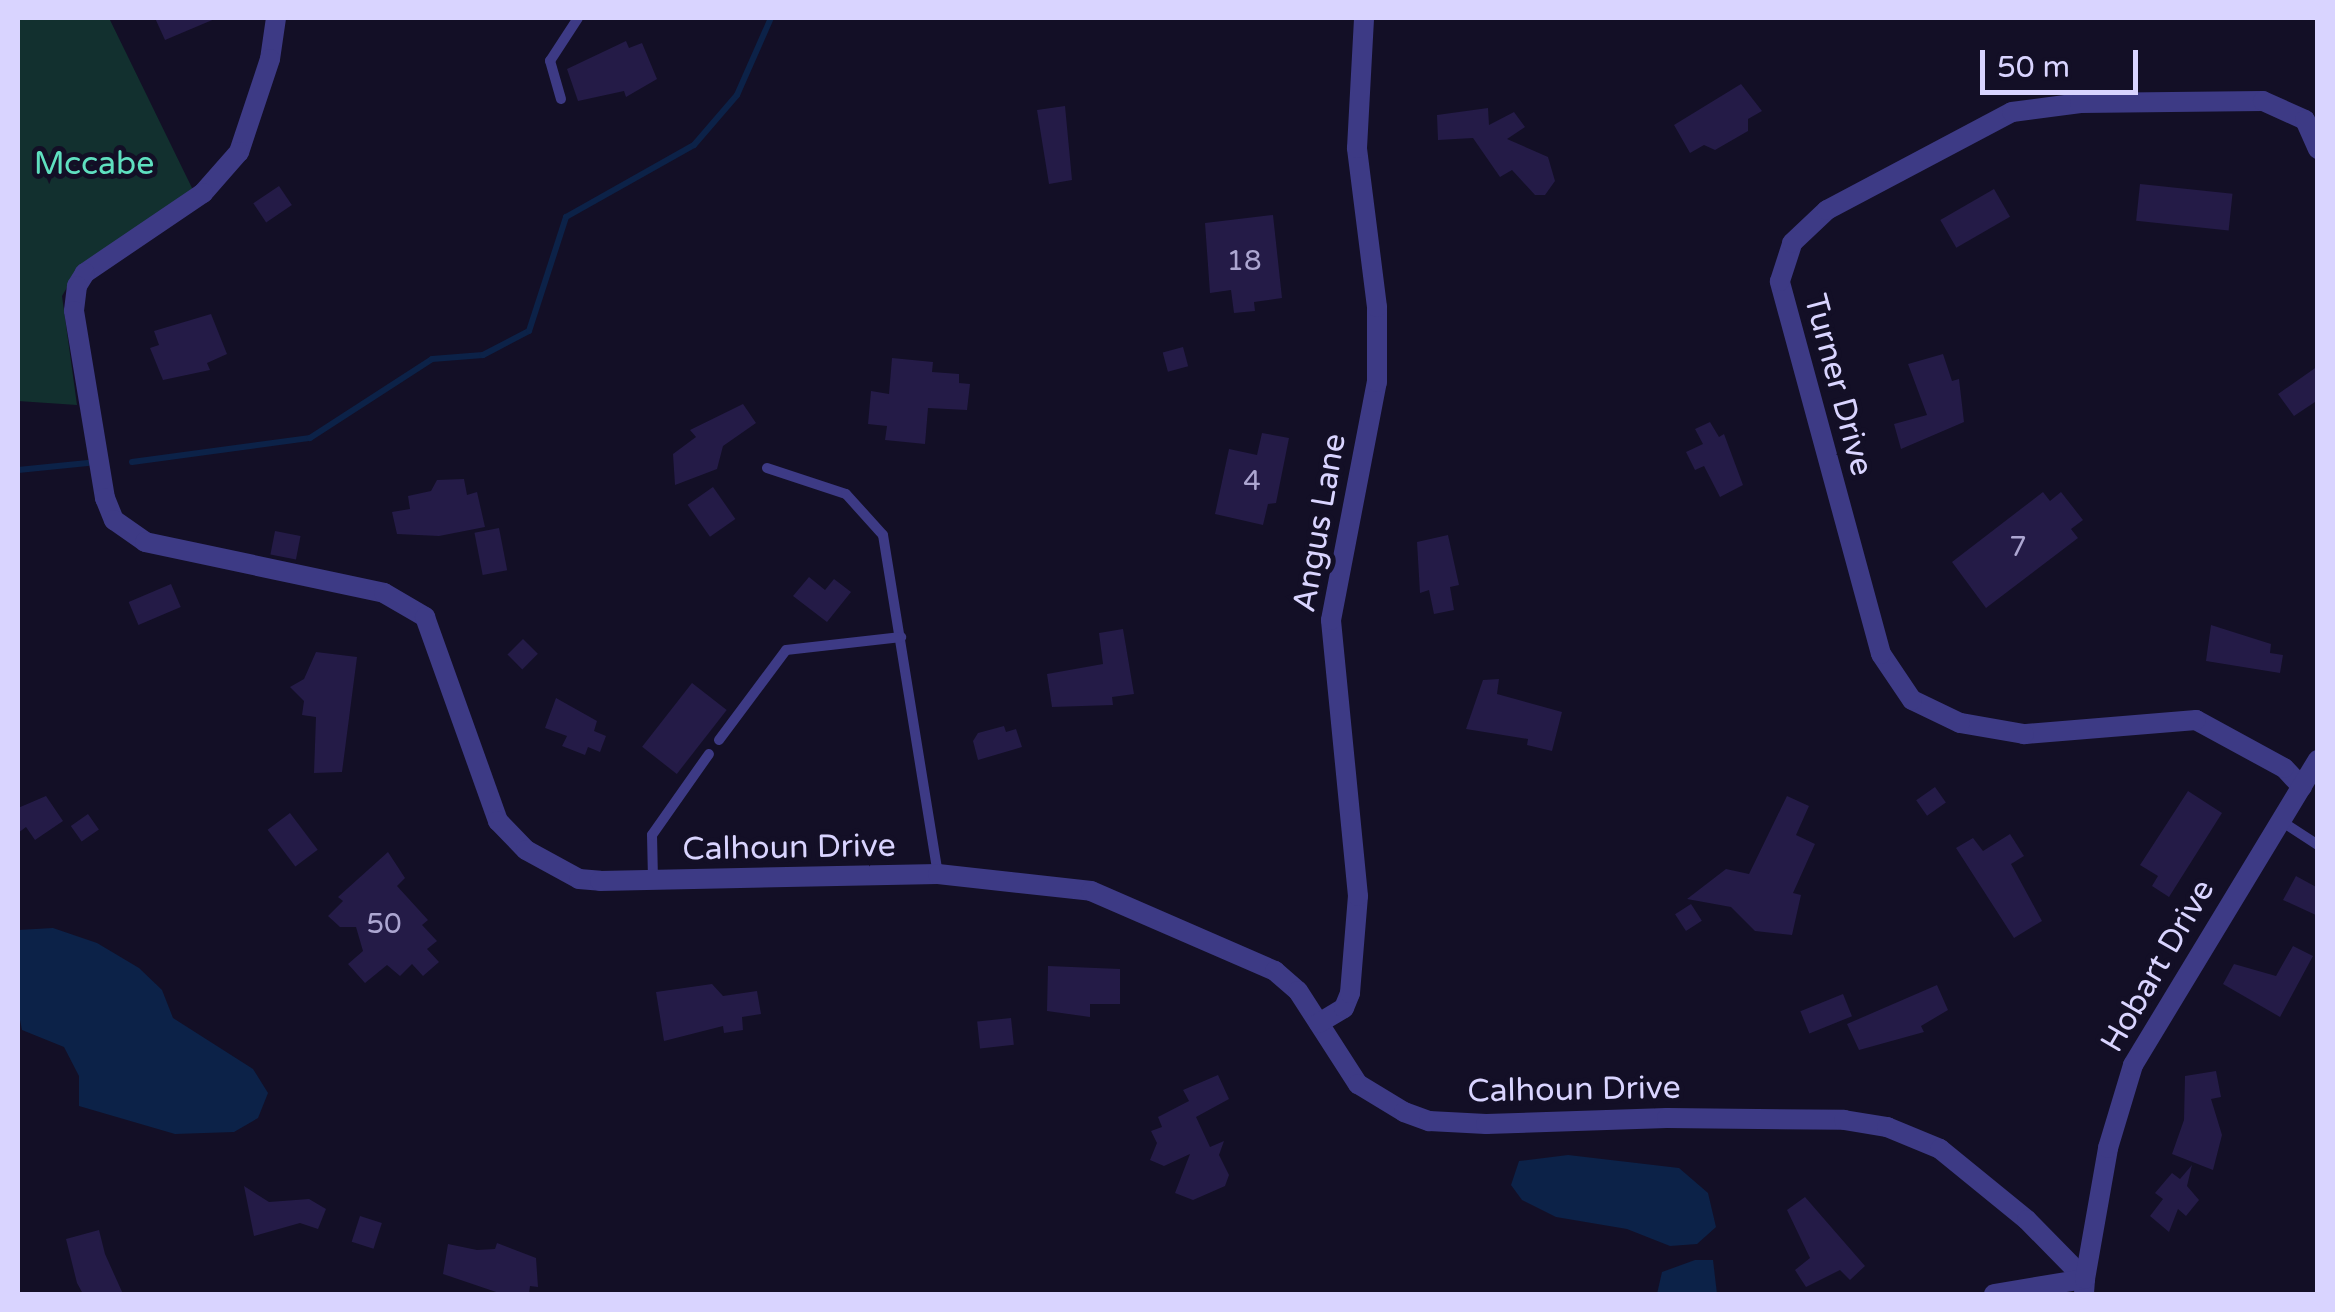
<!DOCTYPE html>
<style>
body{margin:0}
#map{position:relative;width:2335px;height:1312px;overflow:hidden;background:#130f26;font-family:"Varela Round",sans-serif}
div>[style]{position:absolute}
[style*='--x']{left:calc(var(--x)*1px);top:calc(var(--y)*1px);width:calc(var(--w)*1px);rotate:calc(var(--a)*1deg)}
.green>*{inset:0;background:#12302f}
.water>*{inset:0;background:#0c2248}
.stream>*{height:6px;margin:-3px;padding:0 3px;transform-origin:3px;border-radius:3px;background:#0c2248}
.building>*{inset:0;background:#241b47;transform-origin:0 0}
.lane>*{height:10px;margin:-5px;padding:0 5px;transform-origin:5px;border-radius:5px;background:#3d3a85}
.street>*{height:20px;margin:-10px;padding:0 10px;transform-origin:10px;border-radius:10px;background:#3d3a85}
span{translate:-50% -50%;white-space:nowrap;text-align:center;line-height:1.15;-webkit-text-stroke:10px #130f26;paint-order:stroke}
.number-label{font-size:28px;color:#aca6d1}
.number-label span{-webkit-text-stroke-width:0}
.park-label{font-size:32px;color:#5fe0c0}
.street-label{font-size:32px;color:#d9d4ff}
.frame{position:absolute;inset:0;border:20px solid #d9d4ff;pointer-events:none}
.scale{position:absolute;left:1980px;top:50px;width:158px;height:45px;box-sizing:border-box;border:5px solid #d9d4ff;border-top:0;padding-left:12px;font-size:30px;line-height:35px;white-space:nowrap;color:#d9d4ff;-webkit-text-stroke:8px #130f26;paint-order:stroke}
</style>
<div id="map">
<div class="green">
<i style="clip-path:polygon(18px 18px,109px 18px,193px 190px,72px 279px,62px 296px,77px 405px,18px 401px)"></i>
</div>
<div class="water">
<i style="clip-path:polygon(53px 928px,97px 943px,139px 968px,162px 990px,173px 1018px,253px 1069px,268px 1093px,258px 1118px,234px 1132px,175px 1134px,79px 1106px,79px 1076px,64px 1047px,22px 1030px,20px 1020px,18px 930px)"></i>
<i style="clip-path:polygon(1568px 1155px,1679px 1168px,1708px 1193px,1716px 1227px,1697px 1244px,1670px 1246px,1627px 1229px,1556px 1217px,1522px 1200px,1511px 1185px,1519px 1161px)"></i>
<i style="clip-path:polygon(1695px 1260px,1713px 1260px,1717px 1294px,1657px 1294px,1662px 1272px)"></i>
</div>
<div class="stream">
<i style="--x:132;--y:462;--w:180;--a:-7.7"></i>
<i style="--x:310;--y:438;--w:145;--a:-32.9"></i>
<i style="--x:432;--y:359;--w:51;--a:-4.5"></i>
<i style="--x:483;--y:355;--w:52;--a:-27.6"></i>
<i style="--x:529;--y:331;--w:120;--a:-72"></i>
<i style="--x:566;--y:217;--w:147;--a:-29.4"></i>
<i style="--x:694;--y:145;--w:66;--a:-49.3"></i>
<i style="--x:737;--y:95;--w:84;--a:-66.2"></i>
<i style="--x:18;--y:470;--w:70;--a:-5.7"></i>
</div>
<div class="building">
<i style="clip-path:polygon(155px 18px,217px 18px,165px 40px)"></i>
<i style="clip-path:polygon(626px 41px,629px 48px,642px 43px,657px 79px,626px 97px,624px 91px,578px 101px,567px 69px)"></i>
<i style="clip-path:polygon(1741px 84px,1762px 111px,1748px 119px,1748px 131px,1715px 150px,1704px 145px,1690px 153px,1674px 125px)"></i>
<i style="clip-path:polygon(1065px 106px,1072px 180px,1049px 184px,1037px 110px)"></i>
<i style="clip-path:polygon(1488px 108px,1489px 125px,1514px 112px,1525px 127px,1507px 139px,1548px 157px,1555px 181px,1545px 195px,1535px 195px,1512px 170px,1500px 177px,1473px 138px,1438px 140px,1437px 115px)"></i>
<i style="left:2140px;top:184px;width:93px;height:37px;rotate:6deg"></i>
<i style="left:279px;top:186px;width:23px;height:31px;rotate:56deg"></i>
<i style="left:1994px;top:189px;width:32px;height:62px;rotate:60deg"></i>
<i style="clip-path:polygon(1273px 215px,1282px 298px,1254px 302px,1255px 311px,1234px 313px,1231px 290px,1210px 293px,1205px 223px)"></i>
<i style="clip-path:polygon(211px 314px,227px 354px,207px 363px,210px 370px,163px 380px,150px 348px,159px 345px,154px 331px)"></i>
<i style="left:1183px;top:347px;width:20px;height:21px;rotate:75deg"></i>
<i style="clip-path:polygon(1943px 354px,1952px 381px,1959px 379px,1964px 422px,1901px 449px,1894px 424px,1927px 415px,1908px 364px)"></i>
<i style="clip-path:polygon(892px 358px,933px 362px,932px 372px,959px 374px,959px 383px,970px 384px,967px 410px,928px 408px,925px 444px,885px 440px,887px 426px,868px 424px,871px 391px,889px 394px)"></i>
<i style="clip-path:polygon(2318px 366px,2318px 400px,2294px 416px,2278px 394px)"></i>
<i style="clip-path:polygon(743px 404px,756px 423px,723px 446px,717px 469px,675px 485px,673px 454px,696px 437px,690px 430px)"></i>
<i style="clip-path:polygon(1710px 422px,1719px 437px,1724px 434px,1743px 485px,1720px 497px,1704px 466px,1695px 470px,1686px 452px,1703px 444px,1695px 429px)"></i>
<i style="clip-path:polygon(1262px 433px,1289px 438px,1276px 503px,1268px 504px,1263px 525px,1215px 514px,1229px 449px,1257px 455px)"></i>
<i style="clip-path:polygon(464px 479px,467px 495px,477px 492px,485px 527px,439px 536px,397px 534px,392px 512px,410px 509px,408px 496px,431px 491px,437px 480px)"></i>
<i style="left:713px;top:487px;width:39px;height:31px;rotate:55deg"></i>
<i style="clip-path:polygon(2043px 492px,2050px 501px,2061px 492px,2083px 520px,2071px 529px,2078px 538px,1986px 608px,1952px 562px)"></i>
<i style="left:499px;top:528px;width:43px;height:25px;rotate:79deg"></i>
<i style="left:275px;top:531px;width:26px;height:24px;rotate:11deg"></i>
<i style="clip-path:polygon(1448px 535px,1459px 585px,1450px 587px,1454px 610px,1434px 614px,1429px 590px,1420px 593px,1417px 542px)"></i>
<i style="clip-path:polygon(809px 577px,825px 590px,834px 579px,851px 592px,827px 622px,793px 596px)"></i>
<i style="left:171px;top:584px;width:25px;height:46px;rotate:67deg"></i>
<i style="clip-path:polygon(2211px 625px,2271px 644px,2270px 653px,2283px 655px,2280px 673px,2206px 661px)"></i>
<i style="clip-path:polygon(1123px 629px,1134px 694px,1112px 697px,1113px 705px,1052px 707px,1047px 674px,1103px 664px,1099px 633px)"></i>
<i style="left:523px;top:639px;width:21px;height:22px;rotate:45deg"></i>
<i style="clip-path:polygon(316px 652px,357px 657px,342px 772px,314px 773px,316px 717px,302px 715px,304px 701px,290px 687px,304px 679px)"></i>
<i style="clip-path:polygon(1499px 679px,1497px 694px,1562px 712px,1552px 751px,1527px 745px,1528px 739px,1466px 729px,1483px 680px)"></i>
<i style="left:692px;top:683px;width:44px;height:81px;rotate:38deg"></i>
<i style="clip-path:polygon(556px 698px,597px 721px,594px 731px,606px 736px,600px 752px,588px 747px,585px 755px,562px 746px,567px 736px,545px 728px)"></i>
<i style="clip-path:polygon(1004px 726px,1006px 732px,1016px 729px,1022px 747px,978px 760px,973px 741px,978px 733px)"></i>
<i style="left:1935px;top:787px;width:19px;height:23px;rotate:55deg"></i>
<i style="clip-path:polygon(2188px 791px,2222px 813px,2169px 897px,2152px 886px,2158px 876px,2140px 865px)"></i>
<i style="clip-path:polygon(46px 796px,63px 821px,35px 840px,26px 827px,18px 833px,18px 808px)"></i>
<i style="clip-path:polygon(1787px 796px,1809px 806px,1796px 835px,1815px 844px,1793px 893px,1801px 895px,1792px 935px,1755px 931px,1731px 907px,1687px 899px,1726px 869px,1749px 874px)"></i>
<i style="left:290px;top:813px;width:46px;height:28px;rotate:53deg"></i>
<i style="left:88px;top:814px;width:19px;height:21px;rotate:55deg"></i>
<i style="clip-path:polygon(2010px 834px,2024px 856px,2011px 864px,2042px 921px,2014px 938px,1956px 848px,1973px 838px,1983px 851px)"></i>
<i style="clip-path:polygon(388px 852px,405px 878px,397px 886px,428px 920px,422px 925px,437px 941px,427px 949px,439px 962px,423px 976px,412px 964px,400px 976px,387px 965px,365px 983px,348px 964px,363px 951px,356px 927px,340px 927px,328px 916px,343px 901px,338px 897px)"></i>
<i style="clip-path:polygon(2296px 876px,2318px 888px,2318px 916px,2283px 900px)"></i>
<i style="left:1691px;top:904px;width:20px;height:19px;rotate:57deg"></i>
<i style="clip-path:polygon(2293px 946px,2313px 956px,2280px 1017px,2223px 984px,2234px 964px,2276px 976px)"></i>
<i style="clip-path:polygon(1048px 966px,1120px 969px,1120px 1004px,1090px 1004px,1090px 1017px,1047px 1011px)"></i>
<i style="clip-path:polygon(712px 984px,723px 996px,757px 991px,761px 1014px,742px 1017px,743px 1030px,724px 1033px,723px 1026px,664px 1041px,656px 992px)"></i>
<i style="clip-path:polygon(1937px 985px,1948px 1010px,1921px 1026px,1924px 1032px,1859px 1050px,1847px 1024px)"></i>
<i style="left:1843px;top:994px;width:24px;height:46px;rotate:68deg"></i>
<i style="left:1011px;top:1018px;width:27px;height:34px;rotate:84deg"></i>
<i style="clip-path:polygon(2216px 1071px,2221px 1097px,2211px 1099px,2222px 1135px,2213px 1170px,2172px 1154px,2184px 1120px,2185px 1076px)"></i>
<i style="clip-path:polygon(1218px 1075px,1229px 1099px,1196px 1117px,1210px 1147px,1224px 1141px,1219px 1155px,1229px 1175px,1225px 1186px,1193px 1200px,1175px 1193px,1190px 1154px,1164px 1166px,1150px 1160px,1157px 1143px,1151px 1131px,1162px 1127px,1158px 1117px,1189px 1101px,1183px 1090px)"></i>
<i style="clip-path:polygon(2192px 1165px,2187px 1186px,2199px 1200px,2186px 1216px,2178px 1209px,2169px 1232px,2150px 1216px,2163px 1199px,2155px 1193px,2172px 1173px,2180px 1179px)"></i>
<i style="clip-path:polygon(244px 1186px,269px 1202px,309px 1199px,326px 1209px,318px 1229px,300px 1223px,254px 1236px)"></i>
<i style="clip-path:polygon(1805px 1197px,1865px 1266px,1850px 1280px,1840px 1270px,1806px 1287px,1795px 1270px,1810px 1258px,1787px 1210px)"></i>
<i style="left:360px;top:1216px;width:23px;height:27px;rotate:18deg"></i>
<i style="clip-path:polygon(99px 1230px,105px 1254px,123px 1294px,83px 1294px,77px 1283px,66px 1239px)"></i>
<i style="clip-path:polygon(497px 1243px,536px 1258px,538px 1287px,530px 1286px,529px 1294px,502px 1294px,443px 1274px,448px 1244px,477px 1250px,495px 1249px)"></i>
</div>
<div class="lane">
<i style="--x:561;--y:99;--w:40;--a:-106"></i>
<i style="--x:550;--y:61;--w:51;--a:-56.9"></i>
<i style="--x:767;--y:468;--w:83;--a:18.2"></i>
<i style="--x:846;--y:494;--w:55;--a:47.9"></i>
<i style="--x:883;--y:535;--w:342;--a:80.8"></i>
<i style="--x:719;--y:740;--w:112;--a:-53.3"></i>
<i style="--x:786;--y:650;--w:116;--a:-6.4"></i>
<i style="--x:2281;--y:821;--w:44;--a:33"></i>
<i style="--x:653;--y:879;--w:44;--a:-91.3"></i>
<i style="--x:652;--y:835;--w:99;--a:-54.9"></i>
</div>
<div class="street">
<i style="--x:276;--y:18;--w:41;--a:98.3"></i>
<i style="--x:270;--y:59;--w:98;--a:108.4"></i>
<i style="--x:239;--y:152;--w:55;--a:131.3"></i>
<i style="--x:203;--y:193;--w:143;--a:145.9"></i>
<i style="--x:85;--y:273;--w:15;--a:122"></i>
<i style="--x:77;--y:286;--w:25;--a:97"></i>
<i style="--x:74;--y:311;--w:190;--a:80.6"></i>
<i style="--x:105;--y:498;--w:24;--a:68"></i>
<i style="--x:114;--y:520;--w:38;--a:35"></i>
<i style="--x:145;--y:542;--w:244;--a:12"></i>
<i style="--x:384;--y:593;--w:48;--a:30.3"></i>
<i style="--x:425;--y:617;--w:217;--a:70.3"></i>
<i style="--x:498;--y:821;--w:40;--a:46"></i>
<i style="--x:526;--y:850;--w:60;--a:28.7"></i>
<i style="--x:579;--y:879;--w:21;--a:5"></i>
<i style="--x:600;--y:881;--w:338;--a:-1.2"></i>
<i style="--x:938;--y:874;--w:154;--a:6.3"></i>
<i style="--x:1091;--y:891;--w:201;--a:23.5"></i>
<i style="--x:1275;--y:971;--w:30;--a:41"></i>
<i style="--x:1298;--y:991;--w:111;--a:57.2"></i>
<i style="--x:1358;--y:1084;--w:54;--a:31.3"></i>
<i style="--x:1404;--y:1112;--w:27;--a:20"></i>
<i style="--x:1429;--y:1121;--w:57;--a:3"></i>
<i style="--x:1486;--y:1124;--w:181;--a:-1.9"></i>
<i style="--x:1667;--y:1118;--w:177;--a:0.6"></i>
<i style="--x:1844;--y:1120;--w:44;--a:9.2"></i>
<i style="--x:1887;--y:1127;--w:57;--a:22.5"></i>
<i style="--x:1940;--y:1149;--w:112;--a:39.2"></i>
<i style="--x:2027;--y:1220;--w:83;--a:45.5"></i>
<i style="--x:2085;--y:1279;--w:15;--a:94"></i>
<i style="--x:2302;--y:787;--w:26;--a:-133"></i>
<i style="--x:2284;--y:768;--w:100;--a:-151.4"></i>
<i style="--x:2196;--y:720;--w:173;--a:175.3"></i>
<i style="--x:2024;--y:734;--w:65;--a:-170.2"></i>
<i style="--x:1960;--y:723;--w:53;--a:-154.4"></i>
<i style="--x:1912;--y:700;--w:55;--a:-124"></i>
<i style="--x:1881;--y:654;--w:386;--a:-105.2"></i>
<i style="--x:1780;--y:281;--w:40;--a:-72"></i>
<i style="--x:1792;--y:243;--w:48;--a:-43.3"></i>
<i style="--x:1827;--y:210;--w:209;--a:-27.9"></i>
<i style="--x:2012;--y:112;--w:69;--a:-7.5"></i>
<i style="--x:2080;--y:103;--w:183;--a:-0.6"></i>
<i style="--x:2263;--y:101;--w:46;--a:24.3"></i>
<i style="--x:2305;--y:120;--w:32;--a:66"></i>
<i style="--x:1319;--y:1023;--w:29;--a:-31"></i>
<i style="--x:1344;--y:1008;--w:16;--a:-68"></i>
<i style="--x:1350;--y:993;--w:97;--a:-85.3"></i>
<i style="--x:1358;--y:896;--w:277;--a:-95.6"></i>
<i style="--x:1331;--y:620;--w:242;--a:-79.1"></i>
<i style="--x:1377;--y:382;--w:75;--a:-90"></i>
<i style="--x:1377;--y:307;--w:160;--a:-97.2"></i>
<i style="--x:1357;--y:148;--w:130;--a:-86.9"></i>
<i style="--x:1994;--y:1294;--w:92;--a:-9.4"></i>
<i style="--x:2085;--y:1279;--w:133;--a:-80"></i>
<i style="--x:2108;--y:1148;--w:87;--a:-73.2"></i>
<i style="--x:2133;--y:1065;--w:357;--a:-58.8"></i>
</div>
<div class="number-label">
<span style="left:1244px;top:261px">18</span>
<span style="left:1252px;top:481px">4</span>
<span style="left:2018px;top:547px">7</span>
<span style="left:384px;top:924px">50</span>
</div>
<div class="park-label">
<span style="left:94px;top:164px">Mccabe</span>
</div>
<div class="street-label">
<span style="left:1838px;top:385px;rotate:75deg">Turner Drive</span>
<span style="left:1320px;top:523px;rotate:-80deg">Angus Lane</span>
<span style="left:789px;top:848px;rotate:-1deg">Calhoun Drive</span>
<span style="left:2158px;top:966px;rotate:-60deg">Hobart Drive</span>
<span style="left:1574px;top:1090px;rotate:-1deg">Calhoun Drive</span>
</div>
<div class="frame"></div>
<div class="scale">50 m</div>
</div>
